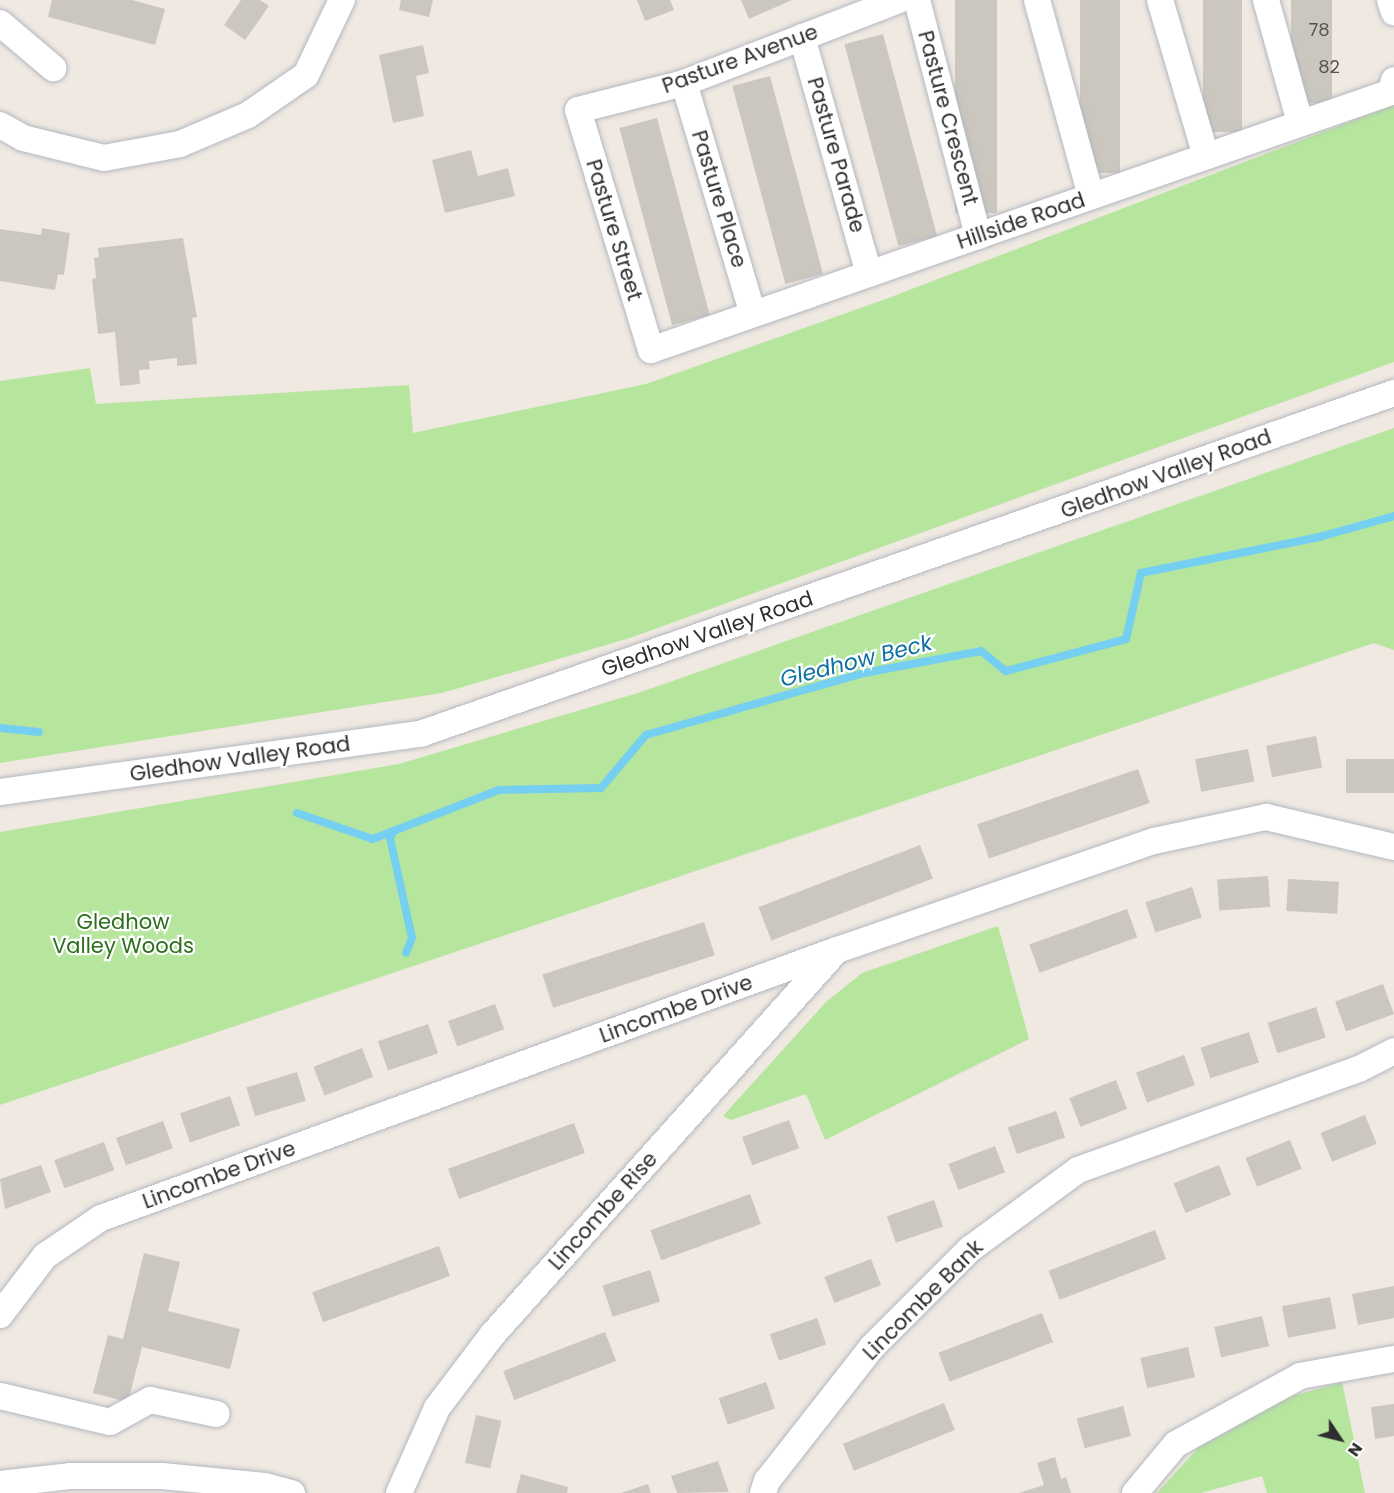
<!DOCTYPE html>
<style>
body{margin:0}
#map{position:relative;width:1394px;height:1493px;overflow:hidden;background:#efe9e1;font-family:Poppins,sans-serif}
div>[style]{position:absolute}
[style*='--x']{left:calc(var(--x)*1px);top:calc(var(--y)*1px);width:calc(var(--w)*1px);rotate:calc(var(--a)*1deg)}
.green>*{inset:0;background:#b6e59e}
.stream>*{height:8px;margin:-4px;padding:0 4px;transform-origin:4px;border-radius:4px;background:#75cff0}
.building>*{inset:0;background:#cbc7bf;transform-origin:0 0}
.roads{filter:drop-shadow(0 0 2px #b4b7c1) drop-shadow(0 0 2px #b4b7c1)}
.minor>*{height:26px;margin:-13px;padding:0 13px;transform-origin:13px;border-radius:13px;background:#fff}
span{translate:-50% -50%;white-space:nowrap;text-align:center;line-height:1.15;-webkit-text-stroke:4.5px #fff;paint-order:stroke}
.number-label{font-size:18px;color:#555452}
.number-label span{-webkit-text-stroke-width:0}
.street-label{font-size:21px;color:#2e2e2e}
.park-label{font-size:21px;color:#2c6e1b}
.water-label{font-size:22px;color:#0d6fa3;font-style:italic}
.north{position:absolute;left:1310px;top:1409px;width:60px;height:60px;-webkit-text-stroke:4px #fff;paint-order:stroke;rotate:125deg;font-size:16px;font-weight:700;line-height:24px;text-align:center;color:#2e2e2e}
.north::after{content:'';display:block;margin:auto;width:21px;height:27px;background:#2e2e2e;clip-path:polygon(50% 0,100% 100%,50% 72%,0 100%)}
</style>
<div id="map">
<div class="green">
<i style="clip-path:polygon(1394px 105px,1394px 362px,630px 638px,442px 693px,0 763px,0 381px,90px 368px,96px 404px,409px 385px,413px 433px,646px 384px,883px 300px)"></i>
<i style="clip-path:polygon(1394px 428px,1394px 650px,1374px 643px,0 1105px,0 832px,399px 764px,641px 692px)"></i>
<i style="clip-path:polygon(998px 926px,1029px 1039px,825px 1140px,806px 1094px,731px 1120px,723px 1116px,826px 1002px,862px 973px)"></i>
<i style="clip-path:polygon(1342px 1382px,1365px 1493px,1267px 1493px,1262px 1476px,1201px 1493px,1157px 1493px,1198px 1448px,1235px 1423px,1275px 1401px)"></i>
</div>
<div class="stream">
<i style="--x:0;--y:728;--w:39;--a:6"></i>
<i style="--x:297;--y:813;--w:80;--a:18.9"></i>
<i style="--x:373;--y:839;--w:135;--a:-21.3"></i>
<i style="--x:499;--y:790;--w:102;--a:-1.1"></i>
<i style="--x:601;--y:788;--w:70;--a:-49.7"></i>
<i style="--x:646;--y:735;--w:227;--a:-15.9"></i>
<i style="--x:864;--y:673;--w:119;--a:-10.6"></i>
<i style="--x:981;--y:651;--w:32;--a:39"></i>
<i style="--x:1006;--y:671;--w:124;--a:-14.9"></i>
<i style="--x:1126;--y:639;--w:68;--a:-77.2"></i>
<i style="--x:1141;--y:573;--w:182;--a:-11.4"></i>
<i style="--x:1319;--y:537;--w:78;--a:-15.6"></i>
<i style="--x:394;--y:831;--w:8;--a:120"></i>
<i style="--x:390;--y:838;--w:102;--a:77.6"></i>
<i style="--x:412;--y:938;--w:16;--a:112"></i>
</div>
<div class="building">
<i style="clip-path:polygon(52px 0,132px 0,165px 9px,155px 45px,48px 17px)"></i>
<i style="clip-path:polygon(241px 0,260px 0,269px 6px,245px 40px,224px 25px)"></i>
<i style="clip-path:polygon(401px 0,433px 0,429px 17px,399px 10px)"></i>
<i style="clip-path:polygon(637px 0,670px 0,674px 10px,645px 21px)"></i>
<i style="clip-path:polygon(741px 0,792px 0,749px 19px)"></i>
<i style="left:955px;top:0;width:42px;height:213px"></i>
<i style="left:1080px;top:0;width:40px;height:173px"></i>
<i style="left:1203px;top:0;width:39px;height:132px"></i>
<i style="left:1291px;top:0;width:41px;height:103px"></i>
<i style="left:883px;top:34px;width:209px;height:40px;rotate:75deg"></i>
<i style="clip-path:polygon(423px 45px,429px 73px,416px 76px,424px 116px,393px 123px,379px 55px)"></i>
<i style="left:770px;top:76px;width:205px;height:39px;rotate:75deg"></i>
<i style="left:657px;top:118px;width:204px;height:39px;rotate:75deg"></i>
<i style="clip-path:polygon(471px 150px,478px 176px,508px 168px,515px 196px,445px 213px,432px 160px)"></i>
<i style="clip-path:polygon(42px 228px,70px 233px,64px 275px,58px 274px,55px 290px,0 281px,0 229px,41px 235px)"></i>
<i style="clip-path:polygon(183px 238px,197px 317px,192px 318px,197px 364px,177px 366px,177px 358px,149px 361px,150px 369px,139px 370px,140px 384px,120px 386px,115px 332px,98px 334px,92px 279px,96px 278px,94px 258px,99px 257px,98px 248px)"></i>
<i style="left:1316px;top:736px;width:32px;height:51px;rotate:79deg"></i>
<i style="left:1248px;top:749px;width:33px;height:54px;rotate:79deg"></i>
<i style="left:1394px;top:759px;width:34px;height:48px;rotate:90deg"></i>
<i style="left:1138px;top:769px;width:36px;height:170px;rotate:71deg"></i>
<i style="left:920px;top:845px;width:36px;height:173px;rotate:69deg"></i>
<i style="left:1268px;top:876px;width:31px;height:51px;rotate:86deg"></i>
<i style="left:1288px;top:879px;width:51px;height:32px;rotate:3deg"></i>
<i style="left:1192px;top:887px;width:32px;height:49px;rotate:72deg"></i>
<i style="left:1127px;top:909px;width:30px;height:104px;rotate:70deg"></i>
<i style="left:704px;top:922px;width:35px;height:170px;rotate:72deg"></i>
<i style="left:1383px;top:984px;width:32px;height:51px;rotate:70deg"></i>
<i style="left:495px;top:1004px;width:27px;height:50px;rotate:70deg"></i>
<i style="left:1316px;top:1007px;width:32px;height:51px;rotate:72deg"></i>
<i style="left:428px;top:1024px;width:31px;height:53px;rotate:71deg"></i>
<i style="left:1249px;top:1032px;width:32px;height:51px;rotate:72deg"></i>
<i style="left:362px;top:1048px;width:31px;height:52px;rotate:69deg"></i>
<i style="left:1184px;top:1055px;width:32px;height:51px;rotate:70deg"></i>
<i style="left:297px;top:1072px;width:30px;height:53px;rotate:73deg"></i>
<i style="left:1116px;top:1080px;width:31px;height:50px;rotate:69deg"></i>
<i style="left:230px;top:1096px;width:31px;height:53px;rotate:71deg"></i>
<i style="left:1056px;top:1111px;width:28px;height:51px;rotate:71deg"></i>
<i style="left:1365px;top:1115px;width:31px;height:48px;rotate:68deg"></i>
<i style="left:789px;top:1120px;width:30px;height:50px;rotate:70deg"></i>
<i style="left:163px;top:1121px;width:29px;height:50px;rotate:70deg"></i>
<i style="left:574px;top:1123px;width:32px;height:134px;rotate:70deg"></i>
<i style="left:1290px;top:1140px;width:31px;height:48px;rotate:68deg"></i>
<i style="left:104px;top:1142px;width:30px;height:53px;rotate:70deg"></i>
<i style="left:995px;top:1146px;width:28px;height:50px;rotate:69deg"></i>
<i style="clip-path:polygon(41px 1165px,51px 1192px,5px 1209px,0 1179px)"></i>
<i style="left:1219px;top:1165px;width:32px;height:49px;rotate:68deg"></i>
<i style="left:750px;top:1194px;width:32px;height:106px;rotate:70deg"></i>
<i style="left:934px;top:1200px;width:28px;height:50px;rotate:71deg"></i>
<i style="left:1155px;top:1230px;width:31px;height:114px;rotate:69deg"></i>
<i style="left:439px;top:1246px;width:32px;height:135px;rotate:70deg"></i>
<i style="clip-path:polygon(144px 1253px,180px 1262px,168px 1311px,240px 1329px,230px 1369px,142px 1347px,128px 1402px,93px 1393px,108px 1335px,123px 1339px)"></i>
<i style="left:871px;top:1259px;width:28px;height:50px;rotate:69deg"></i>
<i style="left:650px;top:1270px;width:33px;height:50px;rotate:72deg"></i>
<i style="clip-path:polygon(1394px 1286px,1394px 1318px,1358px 1325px,1352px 1294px)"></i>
<i style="left:1330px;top:1297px;width:32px;height:49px;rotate:79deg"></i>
<i style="left:1042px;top:1313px;width:31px;height:111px;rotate:69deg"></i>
<i style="left:1262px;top:1316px;width:31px;height:49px;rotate:77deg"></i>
<i style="left:817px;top:1318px;width:28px;height:50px;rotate:71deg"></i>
<i style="left:605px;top:1332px;width:31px;height:109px;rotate:69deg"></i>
<i style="left:1188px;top:1347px;width:31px;height:49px;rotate:77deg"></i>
<i style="left:766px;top:1382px;width:28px;height:50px;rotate:71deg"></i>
<i style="left:944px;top:1403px;width:29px;height:109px;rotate:68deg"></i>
<i style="clip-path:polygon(1394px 1404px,1394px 1436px,1375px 1439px,1371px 1407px)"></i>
<i style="left:1123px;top:1406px;width:31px;height:48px;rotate:75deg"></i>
<i style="left:476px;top:1415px;width:26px;height:49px;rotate:13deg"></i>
<i style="clip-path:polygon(1055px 1457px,1061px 1479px,1066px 1477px,1071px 1493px,1019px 1493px,1044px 1485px,1037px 1463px)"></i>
<i style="clip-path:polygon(718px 1461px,729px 1492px,677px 1493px,671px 1476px)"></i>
<i style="clip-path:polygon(521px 1474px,568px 1487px,567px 1493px,516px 1493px)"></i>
<i style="clip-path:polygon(648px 1484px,651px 1493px,621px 1493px)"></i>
</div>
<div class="roads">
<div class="minor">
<i style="--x:899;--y:0;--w:230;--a:158.9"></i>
<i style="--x:684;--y:83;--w:109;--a:165.7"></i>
<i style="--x:578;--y:110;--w:251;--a:73.1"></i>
<i style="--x:651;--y:350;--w:784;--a:-19.22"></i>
<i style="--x:1391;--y:92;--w:12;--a:-76"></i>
<i style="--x:917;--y:0;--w:244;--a:75.5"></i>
<i style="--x:1037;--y:0;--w:203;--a:74.6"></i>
<i style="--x:1160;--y:0;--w:163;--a:73.6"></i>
<i style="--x:1266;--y:0;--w:128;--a:74.5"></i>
<i style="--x:1390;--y:0;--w:13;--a:72"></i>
<i style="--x:0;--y:23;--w:70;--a:40.3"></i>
<i style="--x:802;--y:37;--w:246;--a:74.2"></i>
<i style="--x:684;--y:83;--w:241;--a:73.4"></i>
<i style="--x:0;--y:125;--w:26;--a:29"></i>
<i style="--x:23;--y:138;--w:83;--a:13.9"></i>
<i style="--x:104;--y:158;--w:77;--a:-10.4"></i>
<i style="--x:180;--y:144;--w:74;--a:-23.1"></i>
<i style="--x:248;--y:115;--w:70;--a:-34.6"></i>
<i style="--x:306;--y:75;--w:83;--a:-64.4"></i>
<i style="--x:0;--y:792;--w:427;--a:-7.9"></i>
<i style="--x:423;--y:733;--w:1029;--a:-19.3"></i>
<i style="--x:0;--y:1315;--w:74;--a:-52.7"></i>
<i style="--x:45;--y:1256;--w:68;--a:-34.2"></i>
<i style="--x:101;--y:1218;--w:783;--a:-20.01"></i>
<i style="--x:837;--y:950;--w:335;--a:-19"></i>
<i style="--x:1154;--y:841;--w:115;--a:-12.1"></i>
<i style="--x:1266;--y:817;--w:131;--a:13.2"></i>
<i style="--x:0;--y:1396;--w:113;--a:13.3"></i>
<i style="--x:110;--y:1422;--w:46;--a:-28.8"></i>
<i style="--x:150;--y:1400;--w:68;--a:11.8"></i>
<i style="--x:0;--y:1484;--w:70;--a:-6.5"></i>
<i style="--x:70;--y:1476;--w:92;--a:0"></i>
<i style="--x:162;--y:1476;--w:103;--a:5.5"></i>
<i style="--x:265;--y:1486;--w:28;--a:15"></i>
<i style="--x:399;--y:1493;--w:93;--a:-65.9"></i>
<i style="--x:437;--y:1408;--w:93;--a:-52.9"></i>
<i style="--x:493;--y:1334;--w:513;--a:-48.16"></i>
<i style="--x:763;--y:1493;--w:13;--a:-72"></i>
<i style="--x:767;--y:1481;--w:170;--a:-51.9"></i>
<i style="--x:872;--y:1347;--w:139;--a:-45"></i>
<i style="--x:970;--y:1249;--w:134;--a:-36.2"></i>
<i style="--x:1078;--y:1170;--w:299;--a:-19.8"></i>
<i style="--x:1359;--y:1069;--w:39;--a:-27"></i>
<i style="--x:1135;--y:1493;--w:64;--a:-50.1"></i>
<i style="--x:1176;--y:1444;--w:141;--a:-28.7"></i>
<i style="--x:1300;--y:1376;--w:96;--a:-10.3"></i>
</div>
</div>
<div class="number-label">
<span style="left:1319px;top:30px">78</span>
<span style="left:1329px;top:67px">82</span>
</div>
<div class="street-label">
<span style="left:740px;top:59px;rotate:-20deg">Pasture Avenue</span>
<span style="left:948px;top:118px;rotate:75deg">Pasture Crescent</span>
<span style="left:836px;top:155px;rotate:74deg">Pasture Parade</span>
<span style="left:719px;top:199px;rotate:73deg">Pasture Place</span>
<span style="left:1021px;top:221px;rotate:-19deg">Hillside Road</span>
<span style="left:614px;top:230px;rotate:73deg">Pasture Street</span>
<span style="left:1166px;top:474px;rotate:-20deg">Gledhow Valley Road</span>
<span style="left:707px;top:634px;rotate:-19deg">Gledhow Valley Road</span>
<span style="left:240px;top:759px;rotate:-8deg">Gledhow Valley Road</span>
<span style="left:676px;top:1009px;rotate:-20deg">Lincombe Drive</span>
<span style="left:219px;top:1175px;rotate:-20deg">Lincombe Drive</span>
<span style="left:603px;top:1211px;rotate:-48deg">Lincombe Rise</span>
<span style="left:923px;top:1300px;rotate:-45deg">Lincombe Bank</span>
</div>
<div class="park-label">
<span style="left:123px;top:934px">Gledhow<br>Valley Woods</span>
</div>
<div class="water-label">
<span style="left:856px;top:661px;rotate:-14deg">Gledhow Beck</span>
</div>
<div class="north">N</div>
</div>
